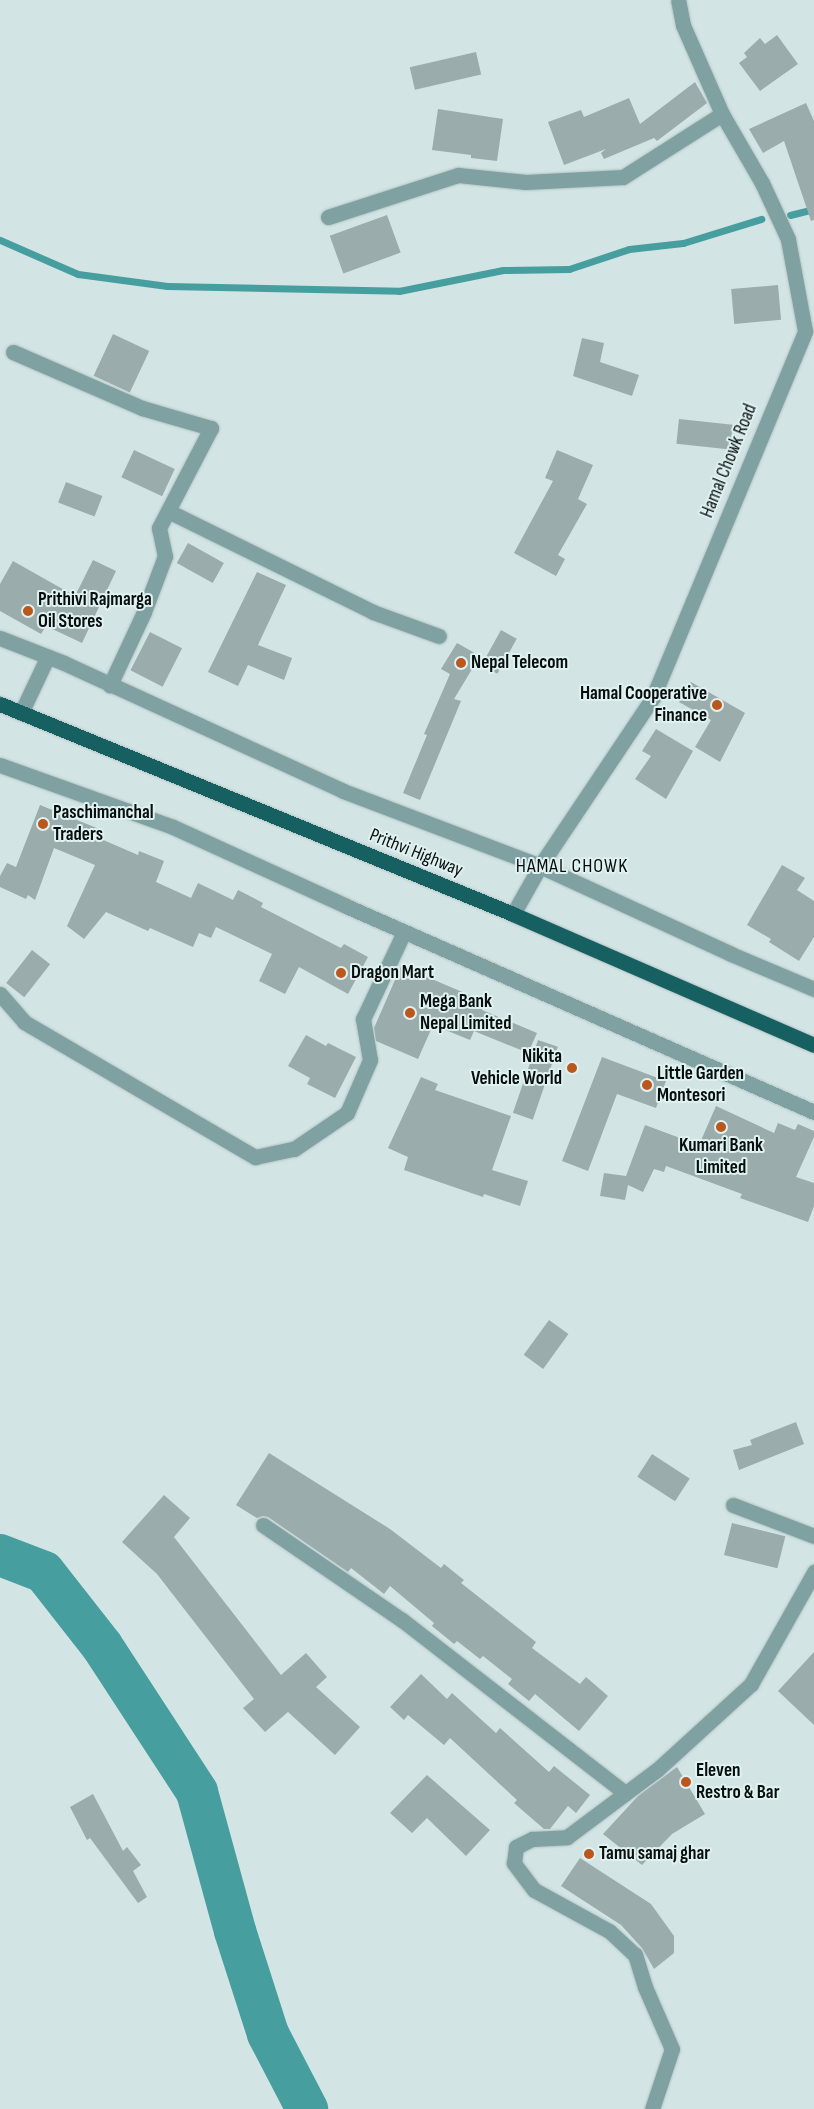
<!DOCTYPE html>
<style>
body{margin:0}
#map{position:relative;width:814px;height:2109px;overflow:hidden;background:#d2e4e4;font-family:"Sofia Sans Condensed",sans-serif}
div>[style]{position:absolute}
[style*='--x']{left:calc(var(--x)*1px);top:calc(var(--y)*1px);width:calc(var(--w)*1px);rotate:calc(var(--a)*1deg)}
.stream>*{height:7px;margin:-3.5px;padding:0 3.5px;transform-origin:3.5px;border-radius:3.5px;background:#479e9f}
.river>*{height:42px;margin:-21px;padding:0 21px;transform-origin:21px;border-radius:21px;background:#479e9f}
.building>*{inset:0;background:#9bacac;transform-origin:0 0}
.roads{filter:drop-shadow(0 0 1px #b2c2c2) drop-shadow(0 0 1px #b2c2c2)}
.minor>*{height:15px;margin:-7.5px;padding:0 7.5px;transform-origin:7.5px;border-radius:7.5px;background:#7fa1a1}
.trunk>*{height:15px;margin:-7.5px;padding:0 7.5px;transform-origin:7.5px;border-radius:7.5px;background:#176062}
.dots>*{width:14px;height:14px;translate:-50% -50%;box-sizing:border-box;border:2px solid #dff1f1;border-radius:50%}
span{translate:-50% -50%;white-space:nowrap;text-align:center;line-height:1.15;-webkit-text-stroke:4px #dff1f1;paint-order:stroke}
.street-label{font-size:19px;color:#080e0e}
.poi-label{font-size:19px;color:#080e0e;font-weight:700}
.left{translate:0 -50%;text-align:left}
.right{translate:-100% -50%;text-align:right}
.neighbourhood-label{font-size:20px;color:#080e0e;letter-spacing:1px}
</style>
<div id="map">
<div class="stream">
<i style="--x:790;--y:215;--w:25;--a:-14"></i>
<i style="--x:0;--y:240;--w:85;--a:23.6"></i>
<i style="--x:78;--y:274;--w:90;--a:7.7"></i>
<i style="--x:167;--y:286;--w:232;--a:1.2"></i>
<i style="--x:399;--y:291;--w:106;--a:-11.4"></i>
<i style="--x:503;--y:270;--w:66;--a:-0.9"></i>
<i style="--x:569;--y:269;--w:63;--a:-18.4"></i>
<i style="--x:629;--y:249;--w:54;--a:-6.3"></i>
<i style="--x:683;--y:243;--w:82;--a:-17.1"></i>
</div>
<div class="river">
<i style="--x:0;--y:1555;--w:47;--a:21.1"></i>
<i style="--x:44;--y:1572;--w:94;--a:51.9"></i>
<i style="--x:102;--y:1646;--w:174;--a:56.9"></i>
<i style="--x:197;--y:1792;--w:144;--a:74.7"></i>
<i style="--x:235;--y:1931;--w:108;--a:72.2"></i>
<i style="--x:268;--y:2034;--w:85;--a:62.5"></i>
</div>
<div class="building">
<i style="clip-path:polygon(777px 35px,798px 64px,760px 91px,739px 63px,747px 57px,744px 53px,760px 38px,765px 44px)"></i>
<i style="left:476px;top:52px;width:23px;height:68px;rotate:77deg"></i>
<i style="clip-path:polygon(695px 82px,707px 103px,657px 141px,654px 138px,604px 159px,601px 153px,606px 149px,564px 165px,548px 122px,581px 110px,584px 117px,629px 98px,640px 124px)"></i>
<i style="clip-path:polygon(806px 103px,814px 121px,814px 220px,811px 221px,784px 141px,763px 153px,749px 129px)"></i>
<i style="clip-path:polygon(438px 109px,503px 119px,497px 161px,471px 158px,471px 155px,432px 150px)"></i>
<i style="left:387px;top:215px;width:40px;height:61px;rotate:70deg"></i>
<i style="left:778px;top:285px;width:35px;height:47px;rotate:85deg"></i>
<i style="left:113px;top:334px;width:40px;height:46px;rotate:25deg"></i>
<i style="clip-path:polygon(582px 338px,604px 343px,600px 362px,639px 375px,632px 396px,573px 376px)"></i>
<i style="left:679px;top:419px;width:54px;height:25px;rotate:6deg"></i>
<i style="left:134px;top:450px;width:45px;height:30px;rotate:25deg"></i>
<i style="clip-path:polygon(557px 450px,593px 465px,578px 499px,587px 504px,558px 555px,565px 559px,556px 576px,514px 553px,553px 481px,545px 478px)"></i>
<i style="left:66px;top:482px;width:39px;height:22px;rotate:21deg"></i>
<i style="left:188px;top:543px;width:41px;height:23px;rotate:29deg"></i>
<i style="clip-path:polygon(93px 560px,116px 571px,82px 643px,46px 626px,41px 634px,0 611px,0 584px,13px 561px,75px 596px)"></i>
<i style="clip-path:polygon(257px 572px,286px 585px,258px 645px,292px 658px,284px 680px,248px 665px,238px 686px,208px 672px)"></i>
<i style="left:501px;top:630px;width:18px;height:40px;rotate:29deg"></i>
<i style="left:150px;top:632px;width:36px;height:43px;rotate:27deg"></i>
<i style="clip-path:polygon(457px 643px,480px 656px,454px 699px,461px 701px,420px 800px,403px 793px,427px 735px,424px 734px,450px 674px,441px 669px)"></i>
<i style="clip-path:polygon(691px 682px,745px 713px,720px 762px,695px 747px,711px 720px,679px 702px)"></i>
<i style="clip-path:polygon(656px 729px,693px 751px,666px 799px,635px 779px,651px 756px,642px 751px)"></i>
<i style="clip-path:polygon(40px 805px,104px 831px,101px 839px,138px 855px,139px 851px,164px 861px,156px 882px,191px 898px,198px 883px,233px 900px,238px 890px,263px 903px,261px 907px,341px 948px,344px 944px,368px 957px,348px 994px,299px 967px,285px 994px,259px 981px,272px 954px,216px 927px,211px 938px,199px 933px,193px 947px,150px 928px,148px 931px,106px 912px,84px 939px,67px 926px,95px 865px,54px 848px,35px 900px,28px 895px,26px 899px,0 887px,0 876px,7px 863px,16px 867px)"></i>
<i style="clip-path:polygon(782px 865px,805px 878px,797px 890px,814px 901px,814px 937px,799px 961px,769px 942px,771px 939px,747px 925px)"></i>
<i style="left:32px;top:950px;width:23px;height:42px;rotate:38deg"></i>
<i style="clip-path:polygon(401px 966px,486px 1002px,482px 1010px,537px 1033px,528px 1053px,474px 1031px,470px 1040px,433px 1025px,418px 1059px,376px 1041px,374px 1028px)"></i>
<i style="clip-path:polygon(306px 1035px,326px 1046px,328px 1043px,356px 1057px,335px 1098px,307px 1084px,310px 1078px,288px 1066px)"></i>
<i style="left:538px;top:1040px;width:21px;height:77px;rotate:19deg"></i>
<i style="clip-path:polygon(602px 1057px,666px 1081px,656px 1108px,617px 1094px,588px 1171px,562px 1161px)"></i>
<i style="clip-path:polygon(421px 1077px,438px 1084px,435px 1090px,511px 1116px,492px 1170px,528px 1181px,520px 1206px,484px 1194px,483px 1197px,404px 1170px,408px 1157px,388px 1148px)"></i>
<i style="clip-path:polygon(716px 1106px,774px 1133px,778px 1123px,795px 1130px,798px 1124px,814px 1131px,814px 1137px,796px 1177px,814px 1183px,814px 1206px,808px 1222px,740px 1198px,742px 1194px,666px 1166px,664px 1172px,654px 1169px,643px 1192px,628px 1185px,625px 1200px,600px 1196px,604px 1173px,626px 1176px,645px 1125px,699px 1145px)"></i>
<i style="left:549px;top:1320px;width:24px;height:43px;rotate:36deg"></i>
<i style="clip-path:polygon(796px 1422px,804px 1444px,739px 1470px,733px 1450px,752px 1445px,750px 1440px)"></i>
<i style="clip-path:polygon(269px 1453px,390px 1529px,441px 1568px,444px 1564px,464px 1580px,461px 1583px,536px 1642px,532px 1648px,580px 1684px,586px 1677px,608px 1696px,579px 1731px,535px 1694px,529px 1701px,508px 1684px,512px 1679px,483px 1656px,480px 1659px,457px 1641px,454px 1644px,432px 1626px,434px 1623px,390px 1586px,384px 1594px,351px 1568px,348px 1572px,268px 1517px,263px 1516px,257px 1518px,236px 1505px)"></i>
<i style="left:652px;top:1454px;width:45px;height:27px;rotate:33deg"></i>
<i style="clip-path:polygon(164px 1495px,190px 1518px,174px 1537px,281px 1675px,306px 1653px,327px 1677px,316px 1687px,360px 1727px,335px 1755px,288px 1712px,265px 1732px,243px 1708px,254px 1699px,157px 1574px,122px 1542px)"></i>
<i style="left:732px;top:1523px;width:55px;height:33px;rotate:14deg"></i>
<i style="clip-path:polygon(814px 1652px,814px 1725px,778px 1691px)"></i>
<i style="clip-path:polygon(421px 1674px,447px 1699px,452px 1693px,496px 1733px,500px 1728px,549px 1772px,554px 1766px,590px 1795px,576px 1813px,568px 1806px,550px 1829px,544px 1829px,514px 1803px,517px 1800px,450px 1738px,444px 1745px,408px 1715px,404px 1720px,390px 1707px)"></i>
<i style="clip-path:polygon(677px 1767px,705px 1814px,672px 1834px,642px 1865px,603px 1834px,638px 1796px)"></i>
<i style="clip-path:polygon(427px 1775px,490px 1830px,466px 1856px,427px 1818px,412px 1833px,390px 1813px)"></i>
<i style="clip-path:polygon(93px 1794px,123px 1851px,127px 1847px,141px 1865px,133px 1871px,147px 1897px,138px 1903px,90px 1838px,87px 1840px,70px 1807px)"></i>
<i style="clip-path:polygon(580px 1858px,651px 1904px,674px 1936px,674px 1953px,654px 1969px,642px 1948px,621px 1925px,561px 1886px)"></i>
</div>
<div class="roads">
<div class="minor">
<i style="--x:328;--y:217;--w:137;--a:-17.9"></i>
<i style="--x:458;--y:175;--w:68;--a:5.9"></i>
<i style="--x:526;--y:182;--w:97;--a:-3"></i>
<i style="--x:623;--y:177;--w:117;--a:-32.5"></i>
<i style="--x:13;--y:352;--w:141;--a:23.5"></i>
<i style="--x:142;--y:408;--w:72;--a:16.2"></i>
<i style="--x:211;--y:428;--w:113;--a:117.5"></i>
<i style="--x:159;--y:528;--w:29;--a:78"></i>
<i style="--x:165;--y:556;--w:60;--a:110.6"></i>
<i style="--x:144;--y:612;--w:81;--a:115"></i>
<i style="--x:168;--y:511;--w:229;--a:26.2"></i>
<i style="--x:373;--y:612;--w:70;--a:20"></i>
<i style="--x:0;--y:638;--w:69;--a:21.3"></i>
<i style="--x:64;--y:663;--w:307;--a:24.6"></i>
<i style="--x:343;--y:791;--w:211;--a:20.8"></i>
<i style="--x:540;--y:866;--w:210;--a:24.7"></i>
<i style="--x:731;--y:954;--w:90;--a:22.9"></i>
<i style="--x:21;--y:713;--w:61;--a:-64.7"></i>
<i style="--x:0;--y:765;--w:184;--a:19.7"></i>
<i style="--x:173;--y:827;--w:190;--a:24.5"></i>
<i style="--x:346;--y:906;--w:511;--a:23.76"></i>
<i style="--x:513;--y:914;--w:55;--a:-60.6"></i>
<i style="--x:540;--y:866;--w:203;--a:-56.2"></i>
<i style="--x:653;--y:697;--w:396;--a:-67.4"></i>
<i style="--x:805;--y:331;--w:94;--a:-100.5"></i>
<i style="--x:788;--y:239;--w:62;--a:-114.9"></i>
<i style="--x:762;--y:183;--w:80;--a:-120.1"></i>
<i style="--x:722;--y:114;--w:97;--a:-113.7"></i>
<i style="--x:683;--y:25;--w:25;--a:-101"></i>
<i style="--x:0;--y:994;--w:37;--a:49"></i>
<i style="--x:24;--y:1022;--w:268;--a:30.3"></i>
<i style="--x:255;--y:1157;--w:40;--a:-12"></i>
<i style="--x:294;--y:1149;--w:64;--a:-34.2"></i>
<i style="--x:347;--y:1113;--w:58;--a:-66.5"></i>
<i style="--x:370;--y:1060;--w:42;--a:-99.7"></i>
<i style="--x:363;--y:1019;--w:96;--a:-64.8"></i>
<i style="--x:733;--y:1505;--w:87;--a:20.9"></i>
<i style="--x:263;--y:1525;--w:168;--a:34.4"></i>
<i style="--x:402;--y:1620;--w:282;--a:37.8"></i>
<i style="--x:652;--y:2109;--w:63;--a:-71.6"></i>
<i style="--x:672;--y:2049;--w:68;--a:-113.5"></i>
<i style="--x:645;--y:1987;--w:34;--a:-107"></i>
<i style="--x:635;--y:1955;--w:35;--a:-137"></i>
<i style="--x:609;--y:1931;--w:85;--a:-151.3"></i>
<i style="--x:534;--y:1890;--w:34;--a:-127"></i>
<i style="--x:514;--y:1863;--w:16;--a:-83"></i>
<i style="--x:516;--y:1847;--w:18;--a:-27"></i>
<i style="--x:532;--y:1839;--w:35;--a:-3"></i>
<i style="--x:567;--y:1837;--w:114;--a:-36.8"></i>
<i style="--x:658;--y:1769;--w:126;--a:-42.4"></i>
<i style="--x:751;--y:1684;--w:129;--a:-60.6"></i>
</div>
<div class="trunk">
<i style="--x:0;--y:704;--w:554;--a:22.26"></i>
<i style="--x:513;--y:914;--w:328;--a:23.5"></i>
</div>
</div>
<div class="dots">
<i style="left:28px;top:611px;background:#ba571c"></i>
<i style="left:461px;top:663px;background:#ba571c"></i>
<i style="left:717px;top:705px;background:#ba571c"></i>
<i style="left:43px;top:824px;background:#ba571c"></i>
<i style="left:341px;top:973px;background:#ba571c"></i>
<i style="left:410px;top:1013px;background:#ba571c"></i>
<i style="left:572px;top:1068px;background:#ba571c"></i>
<i style="left:647px;top:1085px;background:#ba571c"></i>
<i style="left:721px;top:1127px;background:#ba571c"></i>
<i style="left:686px;top:1782px;background:#ba571c"></i>
<i style="left:589px;top:1854px;background:#ba571c"></i>
</div>
<div class="street-label">
<span style="left:729px;top:461px;rotate:-68deg">Hamal Chowk Road</span>
<span style="left:416px;top:853px;rotate:22deg">Prithvi Highway</span>
</div>
<div class="poi-label">
<span class="left" style="left:38px;top:611px">Prithivi Rajmarga<br>Oil Stores</span>
<span class="left" style="left:471px;top:663px">Nepal Telecom</span>
<span class="right" style="left:707px;top:705px">Hamal Cooperative<br>Finance</span>
<span class="left" style="left:53px;top:824px">Paschimanchal<br>Traders</span>
<span class="left" style="left:351px;top:973px">Dragon Mart</span>
<span class="left" style="left:420px;top:1013px">Mega Bank<br>Nepal Limited</span>
<span class="right" style="left:562px;top:1068px">Nikita<br>Vehicle World</span>
<span class="left" style="left:657px;top:1085px">Little Garden<br>Montesori</span>
<span style="left:721px;top:1157px">Kumari Bank<br>Limited</span>
<span class="left" style="left:696px;top:1782px">Eleven<br>Restro &amp; Bar</span>
<span class="left" style="left:599px;top:1854px">Tamu samaj ghar</span>
</div>
<div class="neighbourhood-label">
<span style="left:572px;top:866px">HAMAL CHOWK</span>
</div>
</div>
